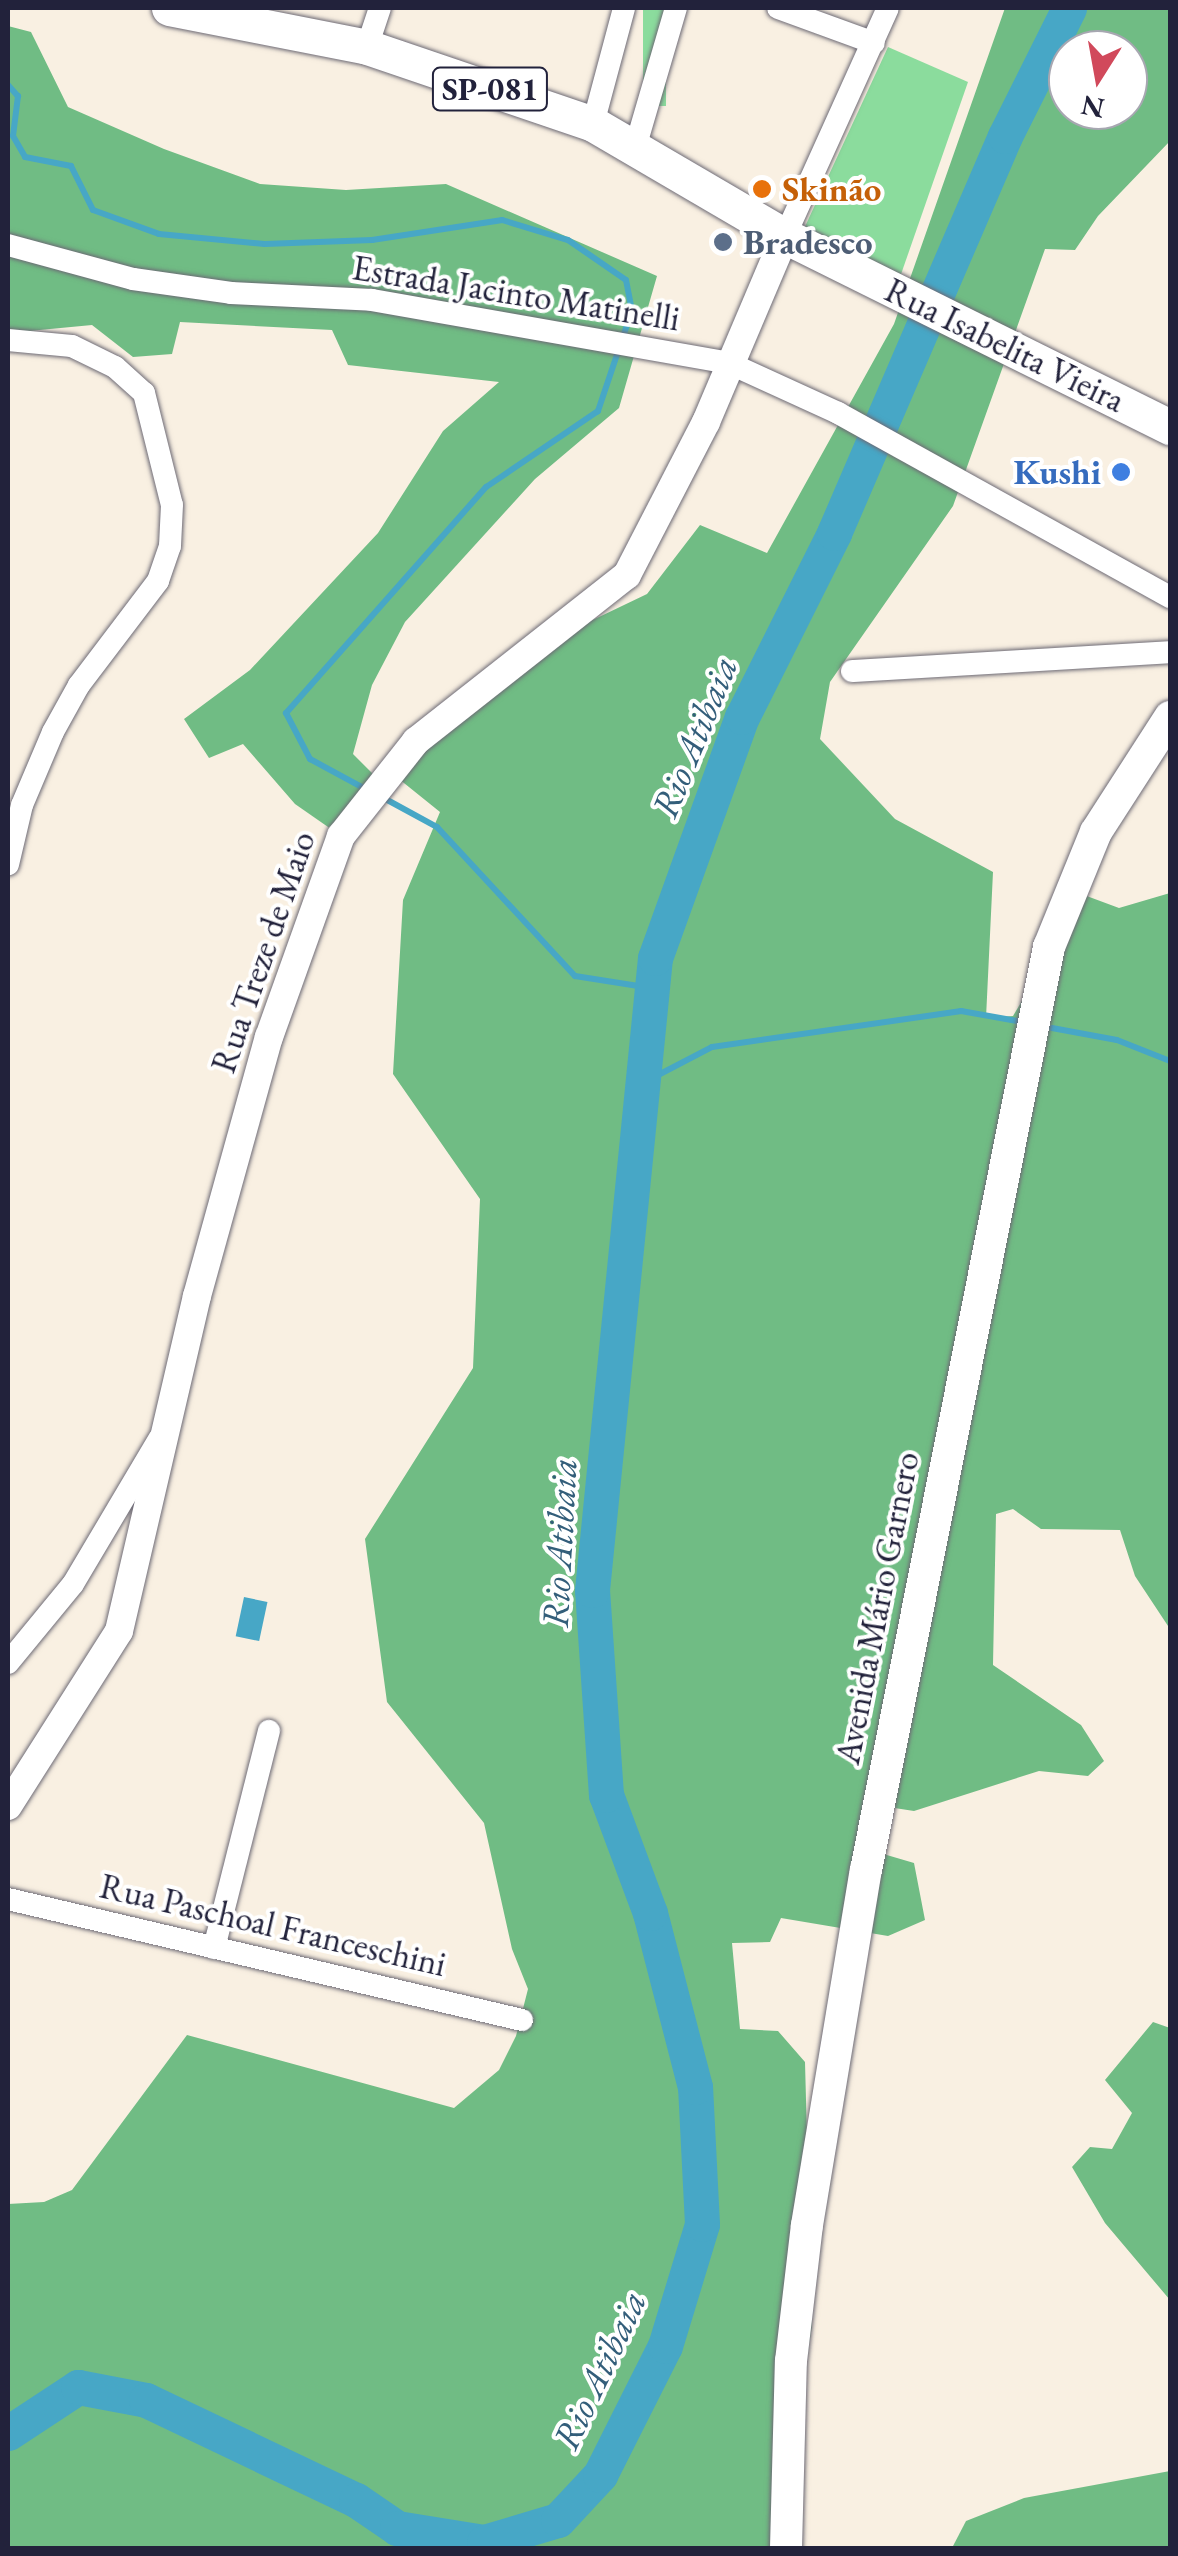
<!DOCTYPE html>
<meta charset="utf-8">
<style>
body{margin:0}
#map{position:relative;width:1178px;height:2556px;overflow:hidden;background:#f9f0e2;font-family:"EB Garamond",serif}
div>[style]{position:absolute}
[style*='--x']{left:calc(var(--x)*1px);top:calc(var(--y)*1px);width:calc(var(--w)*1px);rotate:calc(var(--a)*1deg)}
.green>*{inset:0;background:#8bdc9d;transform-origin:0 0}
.forest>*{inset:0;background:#70bc84}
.water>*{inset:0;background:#47a7c6;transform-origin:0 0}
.stream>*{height:6px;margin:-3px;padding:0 3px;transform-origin:3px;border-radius:3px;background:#47a7c6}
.river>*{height:35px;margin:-17.5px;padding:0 17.5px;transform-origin:17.5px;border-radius:17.5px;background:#47a7c6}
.roads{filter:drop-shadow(0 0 2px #6d6a75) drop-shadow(0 0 2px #6d6a75)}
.minor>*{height:22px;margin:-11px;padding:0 11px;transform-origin:11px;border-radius:11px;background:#fff}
.tertiary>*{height:28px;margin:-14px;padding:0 14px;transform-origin:14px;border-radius:14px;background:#fff}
.secondary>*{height:32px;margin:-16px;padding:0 16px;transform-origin:16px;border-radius:16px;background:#fff}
.primary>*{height:35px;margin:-17.5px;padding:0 17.5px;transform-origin:17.5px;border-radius:17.5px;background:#fff}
.dots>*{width:28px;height:28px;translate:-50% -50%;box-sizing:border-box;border:5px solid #fff;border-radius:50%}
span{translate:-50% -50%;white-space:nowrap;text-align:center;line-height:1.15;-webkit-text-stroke:8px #fff;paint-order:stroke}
.shield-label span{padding:2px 8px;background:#fff;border:2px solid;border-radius:8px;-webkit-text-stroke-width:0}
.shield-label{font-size:32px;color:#22223b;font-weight:700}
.food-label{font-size:35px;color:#c56008;font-weight:700}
.left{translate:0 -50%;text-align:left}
.service-label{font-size:35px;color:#4e5e75;font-weight:700}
.street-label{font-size:35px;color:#22223b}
.shop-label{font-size:35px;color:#366cbe;font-weight:700}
.right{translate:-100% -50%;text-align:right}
.water-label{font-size:38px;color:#335e7a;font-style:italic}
.frame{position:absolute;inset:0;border:10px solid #22223b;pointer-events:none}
.north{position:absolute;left:1048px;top:30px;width:100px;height:100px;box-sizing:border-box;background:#fff;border:2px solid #a7a7b1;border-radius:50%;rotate:191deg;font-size:28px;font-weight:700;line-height:40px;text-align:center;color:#22223b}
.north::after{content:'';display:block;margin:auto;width:35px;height:45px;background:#d1495b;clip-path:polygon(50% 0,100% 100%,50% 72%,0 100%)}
</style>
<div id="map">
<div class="green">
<i style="left:643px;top:8px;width:23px;height:98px"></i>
<i style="clip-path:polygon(888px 47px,968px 82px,899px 280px,802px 233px)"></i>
</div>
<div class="forest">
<i style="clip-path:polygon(evenodd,1005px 8px,1170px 8px,1170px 141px,1098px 216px,1075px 250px,1045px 249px,953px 506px,830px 682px,820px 739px,895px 819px,993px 872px,986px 1018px,1013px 1016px,1084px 895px,1119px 908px,1170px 893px,1170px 1629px,1135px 1576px,1120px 1530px,1041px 1529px,1013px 1509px,996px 1514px,993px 1665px,1081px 1725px,1104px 1761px,1088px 1776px,1039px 1771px,914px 1811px,888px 1807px,880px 1853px,914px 1863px,925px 1920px,888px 1936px,781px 1918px,770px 1942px,732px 1943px,740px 2029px,778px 2031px,805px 2062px,812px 2326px,776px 2548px,8px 2548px,8px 2204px,44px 2202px,72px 2190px,187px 2035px,454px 2108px,499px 2070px,516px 2036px,528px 1989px,512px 1949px,484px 1823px,387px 1702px,365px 1539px,473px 1368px,480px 1199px,393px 1074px,403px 900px,440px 812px,399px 779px,479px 696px,576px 628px,647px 594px,700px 525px,767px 553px,894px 324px,1005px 8px,1068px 50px,1128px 50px,1128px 110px,1068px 110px,1068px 50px)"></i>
<i style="clip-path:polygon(8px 26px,31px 32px,68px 107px,164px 149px,260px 184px,346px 190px,446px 184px,657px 276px,619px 408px,535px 479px,405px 622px,372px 685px,353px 754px,376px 777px,341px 836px,295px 804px,243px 744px,209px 758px,184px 719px,250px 670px,378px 533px,443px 431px,499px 382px,348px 365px,332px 330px,180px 322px,172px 354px,133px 357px,92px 325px,8px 333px)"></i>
<i style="clip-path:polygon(1153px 2022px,1170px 2028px,1170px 2300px,1105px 2223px,1072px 2167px,1090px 2147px,1112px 2149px,1132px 2113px,1105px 2080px)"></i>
<i style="clip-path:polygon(1170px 2471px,1170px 2548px,952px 2548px,966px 2521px,1024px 2498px)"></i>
</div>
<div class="water">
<i style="left:244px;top:1597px;width:24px;height:40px;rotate:12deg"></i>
</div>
<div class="stream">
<i style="--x:8;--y:85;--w:15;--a:48"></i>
<i style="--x:18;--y:96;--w:40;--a:97.1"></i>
<i style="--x:13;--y:136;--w:24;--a:60"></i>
<i style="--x:25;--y:157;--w:47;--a:11.1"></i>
<i style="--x:71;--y:166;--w:49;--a:63.4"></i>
<i style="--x:93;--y:210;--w:70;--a:20"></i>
<i style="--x:159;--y:234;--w:106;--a:5.4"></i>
<i style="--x:265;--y:244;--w:107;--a:-2.1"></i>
<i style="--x:372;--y:240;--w:132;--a:-8.7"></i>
<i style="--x:502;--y:220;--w:69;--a:16.9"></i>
<i style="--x:568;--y:240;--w:70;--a:34.6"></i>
<i style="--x:626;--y:280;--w:31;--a:79"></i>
<i style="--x:632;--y:310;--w:107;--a:108.6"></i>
<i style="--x:598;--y:411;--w:135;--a:145.8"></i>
<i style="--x:486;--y:487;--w:302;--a:131.5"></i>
<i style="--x:286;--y:713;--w:52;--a:62.4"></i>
<i style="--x:310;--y:759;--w:67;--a:28.5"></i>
<i style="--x:380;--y:796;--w:65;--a:28.5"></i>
<i style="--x:437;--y:827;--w:203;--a:47.2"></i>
<i style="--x:575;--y:976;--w:77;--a:9"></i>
<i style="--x:1052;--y:1028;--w:66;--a:10.5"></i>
<i style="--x:1117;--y:1040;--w:57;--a:21.6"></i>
<i style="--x:639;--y:1085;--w:82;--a:-27.5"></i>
<i style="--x:712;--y:1047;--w:252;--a:-8.2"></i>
<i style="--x:961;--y:1011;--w:57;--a:10.1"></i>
</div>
<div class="river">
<i style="--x:8;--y:2433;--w:84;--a:-33.3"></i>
<i style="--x:78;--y:2387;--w:69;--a:10.8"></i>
<i style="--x:146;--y:2400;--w:233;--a:25.5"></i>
<i style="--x:356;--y:2500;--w:50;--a:34.3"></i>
<i style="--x:397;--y:2528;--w:88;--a:9.1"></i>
<i style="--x:484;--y:2542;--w:77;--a:-16.6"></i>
<i style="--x:558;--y:2520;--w:62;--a:-47"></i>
<i style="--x:600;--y:2475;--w:144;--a:-63.3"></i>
<i style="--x:665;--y:2346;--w:127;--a:-73.1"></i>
<i style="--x:702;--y:2224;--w:137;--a:-92.9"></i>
<i style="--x:695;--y:2087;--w:180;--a:-104.5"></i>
<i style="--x:650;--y:1913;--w:126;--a:-110.4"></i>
<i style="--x:606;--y:1795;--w:205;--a:-93.9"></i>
<i style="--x:592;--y:1590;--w:635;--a:-84.31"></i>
<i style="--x:655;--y:958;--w:256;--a:-70.2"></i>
<i style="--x:742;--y:717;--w:206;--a:-63.4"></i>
<i style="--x:834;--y:533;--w:432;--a:-66.7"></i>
<i style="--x:1005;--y:136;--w:143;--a:-63.4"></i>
</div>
<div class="roads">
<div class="minor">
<i style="--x:778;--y:8;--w:102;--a:20"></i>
<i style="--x:367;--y:47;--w:41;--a:-71.6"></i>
<i style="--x:593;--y:124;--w:120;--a:-75"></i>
<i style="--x:635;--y:148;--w:146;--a:-73.7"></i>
<i style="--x:785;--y:236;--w:250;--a:-65.7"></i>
<i style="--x:8;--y:245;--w:130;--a:15.2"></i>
<i style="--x:133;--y:279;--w:99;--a:8.1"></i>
<i style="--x:231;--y:293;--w:141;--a:2.8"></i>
<i style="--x:372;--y:300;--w:363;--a:10"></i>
<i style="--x:729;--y:363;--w:120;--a:24.6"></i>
<i style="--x:838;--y:413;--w:380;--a:29"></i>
<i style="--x:8;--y:340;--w:64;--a:5.4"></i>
<i style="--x:72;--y:346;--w:48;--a:26"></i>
<i style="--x:115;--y:367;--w:39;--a:42"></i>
<i style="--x:144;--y:393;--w:115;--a:76"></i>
<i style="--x:172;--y:505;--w:41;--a:92.8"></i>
<i style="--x:170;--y:546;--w:37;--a:109"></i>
<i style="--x:158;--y:581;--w:131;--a:127.2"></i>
<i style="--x:79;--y:685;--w:54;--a:119"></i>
<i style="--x:53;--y:732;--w:79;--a:113"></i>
<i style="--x:22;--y:805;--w:61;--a:103.3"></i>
<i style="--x:852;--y:671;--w:319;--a:-3.4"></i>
<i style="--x:8;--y:1663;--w:102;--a:-50.6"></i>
<i style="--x:73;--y:1584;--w:169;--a:-59.3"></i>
<i style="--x:8;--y:1899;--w:528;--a:13.25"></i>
<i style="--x:214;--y:1948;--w:224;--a:-75.8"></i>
</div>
<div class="tertiary">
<i style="--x:8;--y:1806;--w:207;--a:-57.6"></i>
<i style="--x:119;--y:1631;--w:344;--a:-76.9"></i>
<i style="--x:197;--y:1296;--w:269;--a:-74.5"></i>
<i style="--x:269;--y:1037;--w:214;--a:-70.3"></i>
<i style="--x:341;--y:836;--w:121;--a:-51.7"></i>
<i style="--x:416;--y:741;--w:268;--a:-38.2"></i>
<i style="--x:627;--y:575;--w:172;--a:-62.7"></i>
<i style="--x:706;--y:422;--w:202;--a:-67"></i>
</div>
<div class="secondary">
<i style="--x:786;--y:2548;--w:187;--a:-88.5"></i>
<i style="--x:791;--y:2361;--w:137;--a:-83.3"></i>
<i style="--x:807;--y:2225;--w:360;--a:-80.6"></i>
<i style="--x:866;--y:1870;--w:941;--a:-78.79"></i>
<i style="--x:1049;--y:947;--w:124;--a:-67.8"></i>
<i style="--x:1096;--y:832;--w:137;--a:-57.2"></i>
</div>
<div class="primary">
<i style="--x:169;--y:8;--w:202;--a:11.1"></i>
<i style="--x:367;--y:47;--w:239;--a:18.8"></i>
<i style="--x:593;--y:124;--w:222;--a:30.3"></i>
<i style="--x:785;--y:236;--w:430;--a:26.4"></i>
</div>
</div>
<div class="dots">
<i style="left:762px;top:189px;background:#e8710a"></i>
<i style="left:723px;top:242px;background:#5c6f8a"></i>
<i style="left:1121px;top:472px;background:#3f7fe0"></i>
</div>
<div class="shield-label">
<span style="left:490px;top:89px">SP-081</span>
</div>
<div class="food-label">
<span class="left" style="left:782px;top:189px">Skinão</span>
</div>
<div class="service-label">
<span class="left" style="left:743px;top:242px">Bradesco</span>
</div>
<div class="street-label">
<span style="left:516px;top:293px;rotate:9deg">Estrada Jacinto Matinelli</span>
<span style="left:1005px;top:345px;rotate:26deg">Rua Isabelita Vieira</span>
<span style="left:263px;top:952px;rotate:-71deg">Rua Treze de Maio</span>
<span style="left:877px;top:1608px;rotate:-79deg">Avenida Mário Garnero</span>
<span style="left:273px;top:1925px;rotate:13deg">Rua Paschoal Franceschini</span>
</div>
<div class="shop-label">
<span class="right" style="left:1101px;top:472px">Kushi</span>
</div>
<div class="water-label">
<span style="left:694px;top:737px;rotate:-68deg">Rio Atibaia</span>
<span style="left:559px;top:1543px;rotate:-87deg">Rio Atibaia</span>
<span style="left:599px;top:2370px;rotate:-65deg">Rio Atibaia</span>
</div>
<div class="frame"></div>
<div class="north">N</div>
</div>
